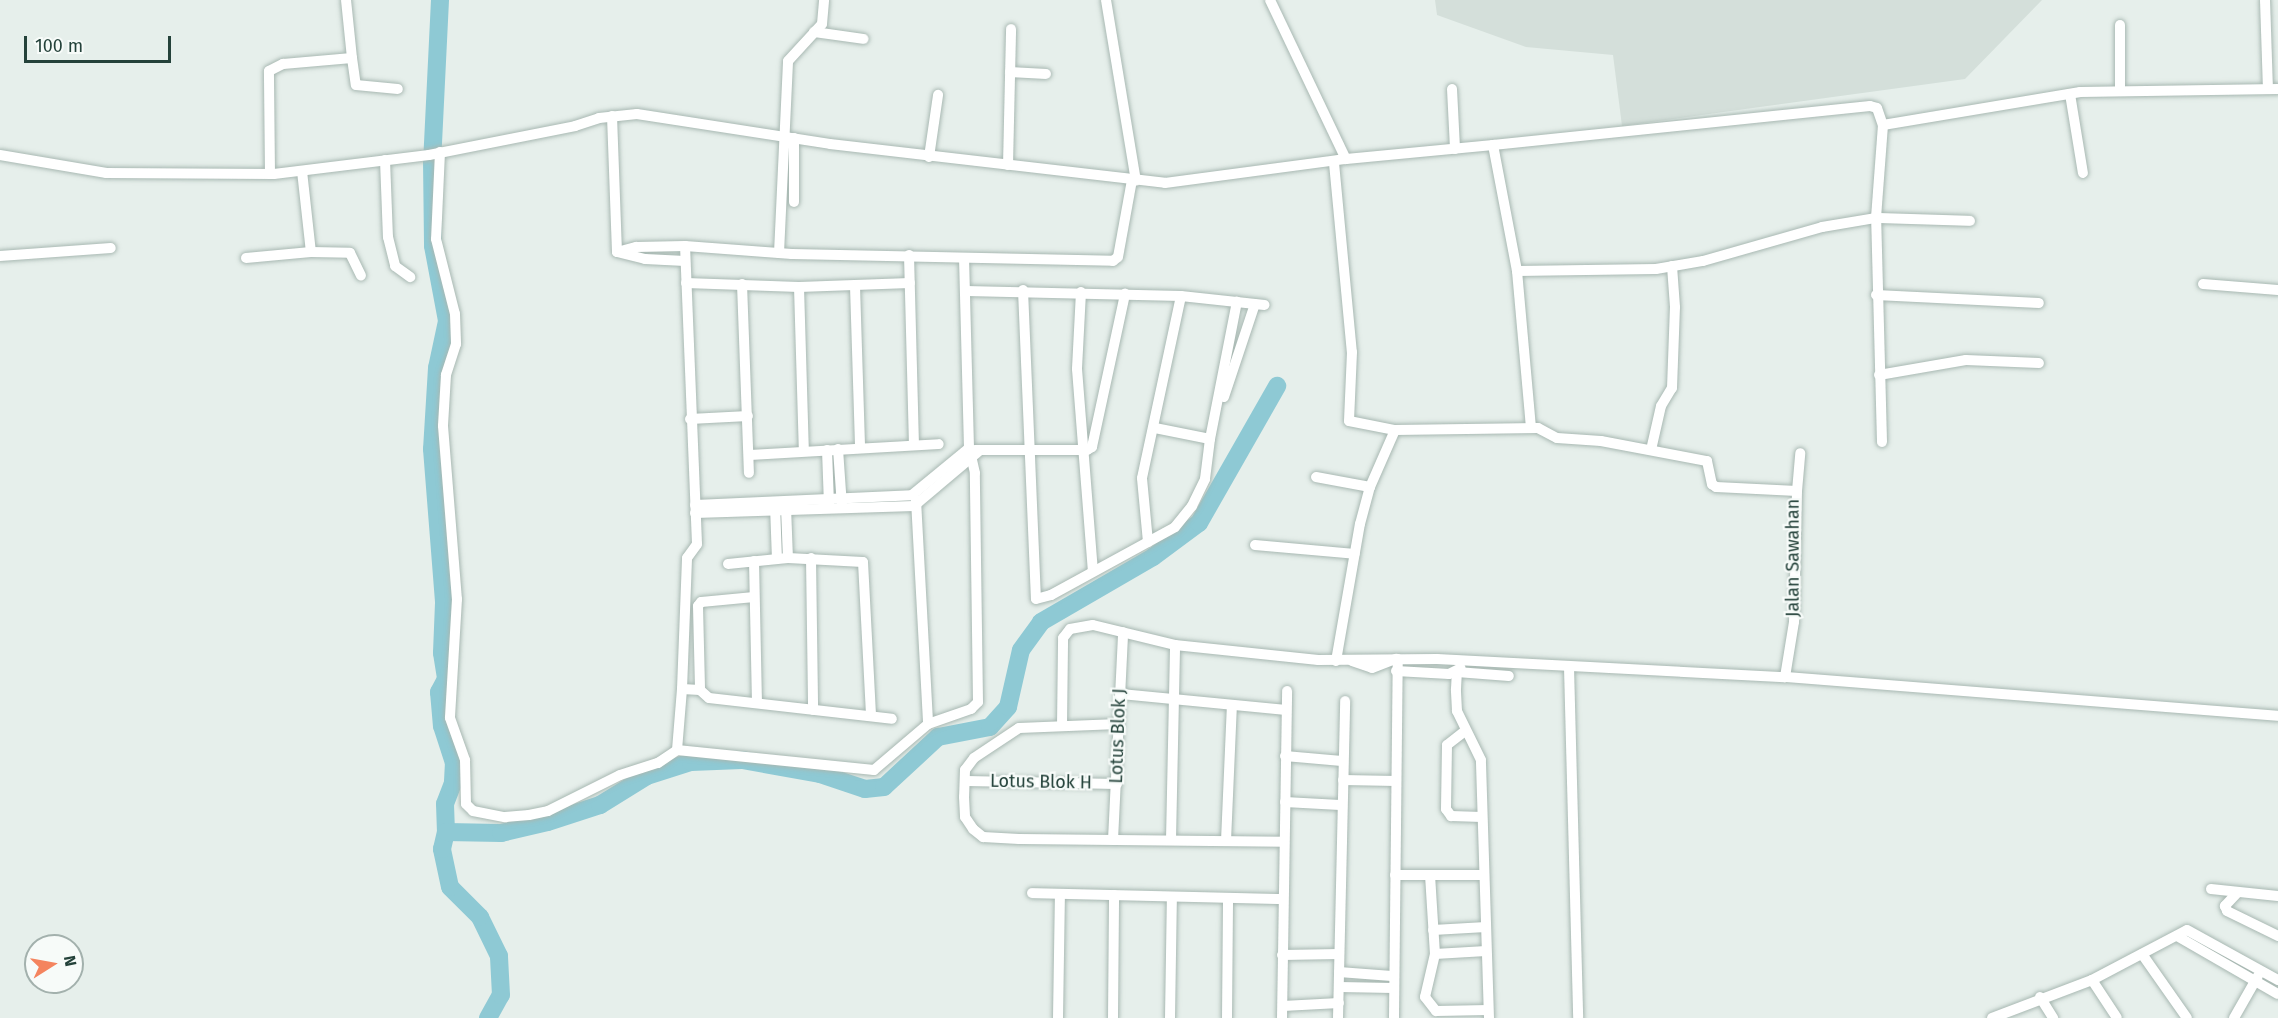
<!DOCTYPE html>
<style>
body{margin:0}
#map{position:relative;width:2278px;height:1018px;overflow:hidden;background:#e6efeb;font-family:"Fira Sans",sans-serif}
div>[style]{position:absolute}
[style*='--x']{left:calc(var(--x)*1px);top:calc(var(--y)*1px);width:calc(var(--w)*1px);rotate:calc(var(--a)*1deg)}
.built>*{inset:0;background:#d4dfda}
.river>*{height:18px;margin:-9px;padding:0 9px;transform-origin:9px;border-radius:9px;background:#8ec9d4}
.roads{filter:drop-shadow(0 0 2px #a8b8b2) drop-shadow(0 0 2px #a8b8b2)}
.minor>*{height:10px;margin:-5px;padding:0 5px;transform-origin:5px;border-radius:5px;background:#fff}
span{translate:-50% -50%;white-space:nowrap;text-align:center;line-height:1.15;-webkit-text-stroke:4.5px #f7fbf9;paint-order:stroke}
.street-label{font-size:18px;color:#24423a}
.north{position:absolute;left:24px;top:934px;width:60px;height:60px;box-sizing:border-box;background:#f7fbf9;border:2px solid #a3b1ad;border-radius:50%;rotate:79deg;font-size:16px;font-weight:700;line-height:24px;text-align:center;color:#24423a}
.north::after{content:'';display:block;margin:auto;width:21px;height:27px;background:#f4845f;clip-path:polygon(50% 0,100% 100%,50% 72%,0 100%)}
.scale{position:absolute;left:24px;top:36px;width:147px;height:27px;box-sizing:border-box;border:3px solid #24423a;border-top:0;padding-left:8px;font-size:18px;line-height:21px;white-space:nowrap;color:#24423a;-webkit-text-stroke:4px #f7fbf9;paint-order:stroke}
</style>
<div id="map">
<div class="built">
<i style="clip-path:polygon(1435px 0,2042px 0,1965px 79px,1622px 126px,1613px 55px,1526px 47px,1437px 15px)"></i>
</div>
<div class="river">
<i style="--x:440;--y:0;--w:161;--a:92.8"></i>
<i style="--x:432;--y:161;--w:85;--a:89.3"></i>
<i style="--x:433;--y:246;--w:76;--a:79.4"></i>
<i style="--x:447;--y:321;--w:48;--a:102"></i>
<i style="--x:437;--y:368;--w:81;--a:93.5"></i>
<i style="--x:432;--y:449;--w:154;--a:85.5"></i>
<i style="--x:444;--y:603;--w:50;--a:92.3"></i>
<i style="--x:442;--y:653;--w:26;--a:81"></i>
<i style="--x:446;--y:679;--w:15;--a:118"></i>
<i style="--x:439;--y:692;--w:34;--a:85"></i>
<i style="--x:442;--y:726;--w:38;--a:72"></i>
<i style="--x:454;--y:762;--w:21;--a:93"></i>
<i style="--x:453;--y:783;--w:22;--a:111"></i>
<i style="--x:445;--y:804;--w:28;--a:88"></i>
<i style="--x:488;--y:1018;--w:26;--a:-61"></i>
<i style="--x:501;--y:995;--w:39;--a:-93"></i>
<i style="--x:499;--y:956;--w:43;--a:-116"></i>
<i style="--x:480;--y:917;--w:42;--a:-135"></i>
<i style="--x:450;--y:887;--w:39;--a:-102"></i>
<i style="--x:442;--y:849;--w:17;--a:-77"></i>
<i style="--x:446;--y:832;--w:55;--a:1"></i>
<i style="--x:501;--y:833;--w:48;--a:-13.2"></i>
<i style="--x:548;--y:822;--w:55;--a:-18.1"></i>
<i style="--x:600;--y:805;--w:55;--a:-31.7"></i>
<i style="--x:647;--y:776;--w:46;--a:-17.7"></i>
<i style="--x:691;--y:762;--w:51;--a:-2.2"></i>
<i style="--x:742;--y:760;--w:79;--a:10.2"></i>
<i style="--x:820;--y:774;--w:47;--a:18.4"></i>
<i style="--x:865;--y:789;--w:19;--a:-6"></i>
<i style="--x:884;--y:787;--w:74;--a:-42.8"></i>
<i style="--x:938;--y:737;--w:53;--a:-10.9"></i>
<i style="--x:990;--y:727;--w:27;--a:-48"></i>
<i style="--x:1008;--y:707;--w:58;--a:-77.2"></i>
<i style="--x:1021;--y:650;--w:34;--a:-54"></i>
<i style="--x:1041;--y:622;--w:129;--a:-30.1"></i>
<i style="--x:1153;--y:557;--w:57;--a:-36.5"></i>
<i style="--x:1199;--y:523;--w:158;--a:-60.3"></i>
</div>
<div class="roads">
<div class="minor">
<i style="--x:1106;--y:0;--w:183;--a:80.6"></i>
<i style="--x:1270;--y:0;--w:176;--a:64.5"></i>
<i style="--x:1346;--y:159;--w:148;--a:-5.4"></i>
<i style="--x:1493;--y:145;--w:128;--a:79.2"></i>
<i style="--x:1517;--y:271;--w:139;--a:-0.8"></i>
<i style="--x:1656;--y:269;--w:48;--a:-9.7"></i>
<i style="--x:1703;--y:261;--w:124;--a:-15.9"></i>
<i style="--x:1822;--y:227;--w:55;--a:-9.5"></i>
<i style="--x:1876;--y:218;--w:93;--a:-85.7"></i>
<i style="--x:1883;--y:125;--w:200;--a:-9.5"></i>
<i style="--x:2080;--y:92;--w:198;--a:-0.9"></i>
<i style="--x:2265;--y:0;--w:89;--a:88.1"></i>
<i style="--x:2120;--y:25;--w:66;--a:90"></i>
<i style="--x:814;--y:32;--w:50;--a:8"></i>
<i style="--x:352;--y:58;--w:27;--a:82"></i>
<i style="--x:356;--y:85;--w:42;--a:5.4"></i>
<i style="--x:1010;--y:72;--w:36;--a:3"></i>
<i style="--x:1452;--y:89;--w:60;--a:87.1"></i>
<i style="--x:2070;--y:94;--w:80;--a:80.7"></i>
<i style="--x:612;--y:116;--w:136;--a:87.9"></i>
<i style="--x:617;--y:252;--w:20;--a:-15"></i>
<i style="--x:636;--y:247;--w:49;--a:-1.2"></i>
<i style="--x:685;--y:246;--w:107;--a:4.3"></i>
<i style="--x:792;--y:254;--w:321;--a:1.2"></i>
<i style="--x:1113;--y:261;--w:6;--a:-39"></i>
<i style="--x:1118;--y:257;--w:78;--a:-79.7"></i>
<i style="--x:1493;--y:145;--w:379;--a:-5.9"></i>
<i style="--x:1870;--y:106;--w:7;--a:16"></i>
<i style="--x:1877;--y:108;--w:18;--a:71"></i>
<i style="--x:440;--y:152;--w:87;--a:92.6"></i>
<i style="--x:436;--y:239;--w:77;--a:75.8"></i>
<i style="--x:455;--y:314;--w:30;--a:88"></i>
<i style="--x:456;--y:344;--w:33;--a:108"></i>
<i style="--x:446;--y:375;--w:51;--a:93.4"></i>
<i style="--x:443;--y:426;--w:174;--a:85.4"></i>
<i style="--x:457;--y:599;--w:119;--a:93.4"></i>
<i style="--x:450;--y:718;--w:45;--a:70.3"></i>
<i style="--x:465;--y:760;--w:44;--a:88.7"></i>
<i style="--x:466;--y:804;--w:10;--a:45"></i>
<i style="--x:473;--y:811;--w:33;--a:11"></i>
<i style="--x:505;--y:817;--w:24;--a:-5"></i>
<i style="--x:529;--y:815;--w:19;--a:-12"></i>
<i style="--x:548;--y:811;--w:80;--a:-26.6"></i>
<i style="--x:620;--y:775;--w:40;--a:-18"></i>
<i style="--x:658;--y:763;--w:23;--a:-34"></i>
<i style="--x:677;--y:750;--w:61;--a:-85.3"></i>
<i style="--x:682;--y:689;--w:18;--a:3"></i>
<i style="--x:0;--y:155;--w:108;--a:9.6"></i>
<i style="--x:106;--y:173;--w:168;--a:0.3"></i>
<i style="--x:274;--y:174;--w:156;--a:-7"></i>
<i style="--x:429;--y:155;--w:149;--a:-11.2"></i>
<i style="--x:575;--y:126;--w:25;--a:-18"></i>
<i style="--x:599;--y:118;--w:38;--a:-6"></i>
<i style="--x:637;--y:114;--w:195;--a:8.8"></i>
<i style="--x:830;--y:144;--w:337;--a:6.6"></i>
<i style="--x:1165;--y:183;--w:183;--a:-7.6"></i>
<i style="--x:929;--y:157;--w:63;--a:-81.7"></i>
<i style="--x:385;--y:160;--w:77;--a:87.8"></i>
<i style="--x:388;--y:237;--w:30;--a:76"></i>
<i style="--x:395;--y:266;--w:19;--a:36"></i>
<i style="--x:1334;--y:163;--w:190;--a:84.6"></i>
<i style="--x:1352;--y:352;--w:69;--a:92.5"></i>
<i style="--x:1349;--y:421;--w:47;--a:11.1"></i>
<i style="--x:1395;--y:430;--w:143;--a:-0.8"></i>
<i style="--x:1538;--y:428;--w:21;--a:28"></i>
<i style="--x:1557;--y:438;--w:44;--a:3.9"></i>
<i style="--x:1601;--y:441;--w:108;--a:10.7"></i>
<i style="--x:1707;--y:461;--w:24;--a:78"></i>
<i style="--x:1712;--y:484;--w:5;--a:37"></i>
<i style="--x:1716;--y:487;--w:81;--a:2.8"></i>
<i style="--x:1797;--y:491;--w:131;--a:91.3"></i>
<i style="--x:1794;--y:622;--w:56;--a:99.3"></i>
<i style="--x:1008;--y:165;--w:136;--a:-88.7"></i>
<i style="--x:302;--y:171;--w:81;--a:83.7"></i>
<i style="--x:311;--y:252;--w:39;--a:1"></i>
<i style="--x:350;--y:253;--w:25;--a:64"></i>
<i style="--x:270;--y:174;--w:103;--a:-90.6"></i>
<i style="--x:269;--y:71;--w:16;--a:-27"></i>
<i style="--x:283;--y:64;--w:69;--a:-5"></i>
<i style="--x:352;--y:58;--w:58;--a:-95.9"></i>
<i style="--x:794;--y:202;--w:64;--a:-90"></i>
<i style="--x:617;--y:252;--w:29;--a:14"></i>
<i style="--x:645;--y:259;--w:40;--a:2.9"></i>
<i style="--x:779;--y:253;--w:192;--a:-87.3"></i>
<i style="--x:788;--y:61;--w:50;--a:-47.4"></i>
<i style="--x:822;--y:24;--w:24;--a:-85"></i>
<i style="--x:909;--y:255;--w:190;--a:88.5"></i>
<i style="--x:0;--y:256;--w:111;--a:-4.1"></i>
<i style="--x:246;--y:258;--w:65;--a:-5.3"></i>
<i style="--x:1517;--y:271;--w:157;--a:84.9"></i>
<i style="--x:686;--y:283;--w:113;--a:2"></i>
<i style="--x:799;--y:287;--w:111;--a:-2.1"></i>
<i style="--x:742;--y:284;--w:189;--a:87.9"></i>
<i style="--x:2203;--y:284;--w:75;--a:4.6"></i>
<i style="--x:855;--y:286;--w:161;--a:88.2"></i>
<i style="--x:799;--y:287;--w:164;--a:88.3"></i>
<i style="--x:1023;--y:290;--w:309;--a:87.6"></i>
<i style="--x:1036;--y:599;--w:16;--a:-15"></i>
<i style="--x:1051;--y:595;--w:141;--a:-28.7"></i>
<i style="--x:1175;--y:527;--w:27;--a:-51"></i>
<i style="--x:1192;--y:506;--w:30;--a:-64"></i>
<i style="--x:1205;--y:479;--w:40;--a:-82.9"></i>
<i style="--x:966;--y:291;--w:215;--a:1.3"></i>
<i style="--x:1181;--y:296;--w:84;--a:6.1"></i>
<i style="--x:1081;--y:292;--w:77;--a:93"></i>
<i style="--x:1077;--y:369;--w:203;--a:85.5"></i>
<i style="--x:1876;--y:295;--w:163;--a:2.8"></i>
<i style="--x:1879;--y:375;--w:88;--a:-9.8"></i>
<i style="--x:1966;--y:360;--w:73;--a:2.4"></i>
<i style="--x:1224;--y:397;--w:98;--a:-71.6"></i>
<i style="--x:690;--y:419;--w:58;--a:-3"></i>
<i style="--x:1155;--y:428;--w:56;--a:11.3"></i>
<i style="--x:1210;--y:439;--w:140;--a:-78.9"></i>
<i style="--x:1882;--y:442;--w:224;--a:-91.5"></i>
<i style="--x:1876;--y:218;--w:94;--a:1.8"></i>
<i style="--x:838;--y:449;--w:57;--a:86"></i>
<i style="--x:827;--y:450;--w:55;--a:87.9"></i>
<i style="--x:975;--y:450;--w:112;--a:0"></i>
<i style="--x:1087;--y:450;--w:6;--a:-31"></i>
<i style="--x:1092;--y:447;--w:157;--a:-77.8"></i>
<i style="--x:1651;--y:450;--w:45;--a:-77.2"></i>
<i style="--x:1661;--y:406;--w:21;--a:-59"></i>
<i style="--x:1672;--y:388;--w:81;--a:-87.9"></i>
<i style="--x:1675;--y:307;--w:41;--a:-94.2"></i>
<i style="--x:750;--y:455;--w:189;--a:-3.3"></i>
<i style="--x:1316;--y:477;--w:55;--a:10.5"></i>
<i style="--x:1797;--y:491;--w:38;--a:-85"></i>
<i style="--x:916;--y:500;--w:224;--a:86.9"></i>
<i style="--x:695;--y:505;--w:217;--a:-2.6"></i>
<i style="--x:912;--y:495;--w:74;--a:-39.5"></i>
<i style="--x:775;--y:505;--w:54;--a:87.9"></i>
<i style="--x:786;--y:507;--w:51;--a:87.8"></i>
<i style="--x:695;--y:513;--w:219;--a:-1.8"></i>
<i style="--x:914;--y:506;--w:85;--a:-40.2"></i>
<i style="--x:1148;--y:542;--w:64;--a:-95.4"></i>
<i style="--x:1142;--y:478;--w:186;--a:-77.9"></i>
<i style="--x:1255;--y:545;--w:100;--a:5.1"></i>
<i style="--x:811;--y:558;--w:152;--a:89.2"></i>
<i style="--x:754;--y:561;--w:141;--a:88.8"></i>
<i style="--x:728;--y:564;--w:60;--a:-5.7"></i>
<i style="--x:788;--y:558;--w:75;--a:3.1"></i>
<i style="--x:863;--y:562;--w:154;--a:87"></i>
<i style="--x:754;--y:597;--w:53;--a:174.6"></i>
<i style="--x:701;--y:602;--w:5;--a:127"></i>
<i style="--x:698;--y:606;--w:84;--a:88.6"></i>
<i style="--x:700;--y:690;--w:12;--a:42"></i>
<i style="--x:709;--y:698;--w:184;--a:6.5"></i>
<i style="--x:1336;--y:661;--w:139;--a:-80.1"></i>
<i style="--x:1360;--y:524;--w:38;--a:-75"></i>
<i style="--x:1370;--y:487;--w:62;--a:-66.3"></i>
<i style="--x:1352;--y:661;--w:21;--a:19"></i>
<i style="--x:1372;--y:668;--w:26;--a:-21"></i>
<i style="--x:1569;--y:667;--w:351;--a:88.5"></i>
<i style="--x:1396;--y:671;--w:53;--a:3.2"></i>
<i style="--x:1449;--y:674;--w:13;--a:-27"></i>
<i style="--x:682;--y:689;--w:131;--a:-87.8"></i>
<i style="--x:687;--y:558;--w:17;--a:-54"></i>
<i style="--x:697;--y:544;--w:298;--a:-92.3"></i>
<i style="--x:1121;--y:694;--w:166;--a:5.5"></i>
<i style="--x:1118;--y:724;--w:99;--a:177.7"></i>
<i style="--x:1019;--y:728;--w:54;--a:146.3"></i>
<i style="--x:974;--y:758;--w:15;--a:127"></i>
<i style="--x:965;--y:770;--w:27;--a:92"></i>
<i style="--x:964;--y:797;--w:20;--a:87"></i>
<i style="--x:965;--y:817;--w:14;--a:56"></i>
<i style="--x:973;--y:829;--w:13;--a:39"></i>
<i style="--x:983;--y:837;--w:36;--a:3"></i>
<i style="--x:1019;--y:839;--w:265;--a:0.6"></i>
<i style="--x:1062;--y:726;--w:88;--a:-89.3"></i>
<i style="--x:1063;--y:638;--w:11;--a:-52"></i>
<i style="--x:1070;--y:629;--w:23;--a:-10"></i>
<i style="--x:1093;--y:625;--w:84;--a:13.7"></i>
<i style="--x:1175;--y:645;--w:144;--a:6"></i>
<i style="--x:1318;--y:660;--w:119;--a:-0.5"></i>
<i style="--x:1437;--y:659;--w:348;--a:3"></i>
<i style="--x:1785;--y:677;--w:495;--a:4.5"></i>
<i style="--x:1465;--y:731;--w:23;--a:142"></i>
<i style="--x:1447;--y:745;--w:64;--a:90.9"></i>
<i style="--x:1446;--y:809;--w:9;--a:54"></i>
<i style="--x:1451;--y:816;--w:31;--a:2"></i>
<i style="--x:677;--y:750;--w:198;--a:5.8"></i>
<i style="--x:874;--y:770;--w:71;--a:-40.4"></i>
<i style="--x:928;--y:724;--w:46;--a:-19.2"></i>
<i style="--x:971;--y:709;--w:10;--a:-45"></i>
<i style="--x:978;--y:702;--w:229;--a:-90.8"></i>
<i style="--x:975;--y:473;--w:26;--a:-103"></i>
<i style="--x:969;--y:448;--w:190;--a:-91.5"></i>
<i style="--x:1285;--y:756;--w:57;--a:5"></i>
<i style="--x:1343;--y:780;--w:53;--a:1.1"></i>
<i style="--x:966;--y:781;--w:151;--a:1.1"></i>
<i style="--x:1285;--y:802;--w:55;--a:3.1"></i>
<i style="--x:1113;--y:840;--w:208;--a:-87.2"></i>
<i style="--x:1171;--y:840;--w:195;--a:-88.8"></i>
<i style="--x:1226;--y:841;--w:136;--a:-87.5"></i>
<i style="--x:1395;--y:875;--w:89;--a:0"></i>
<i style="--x:1430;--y:875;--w:79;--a:86.4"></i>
<i style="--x:1435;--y:954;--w:44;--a:103.1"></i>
<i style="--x:1425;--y:997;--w:18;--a:52"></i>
<i style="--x:1436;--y:1011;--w:52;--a:-1.1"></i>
<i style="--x:2211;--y:889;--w:67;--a:6"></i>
<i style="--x:1032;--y:893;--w:251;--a:1.4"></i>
<i style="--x:2237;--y:893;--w:18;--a:133"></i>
<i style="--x:2225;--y:906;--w:5;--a:68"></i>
<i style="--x:2227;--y:911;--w:57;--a:26.1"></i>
<i style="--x:1433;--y:930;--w:53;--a:-3.2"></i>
<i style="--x:2177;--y:936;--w:116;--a:29.9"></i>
<i style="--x:1435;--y:954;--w:51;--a:-3.4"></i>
<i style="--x:2142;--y:954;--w:78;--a:54.9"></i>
<i style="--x:1282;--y:955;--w:57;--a:-1"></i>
<i style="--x:1339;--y:972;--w:53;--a:4.3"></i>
<i style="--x:2092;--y:980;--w:45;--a:56.7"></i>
<i style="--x:1339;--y:987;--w:54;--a:1.1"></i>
<i style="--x:2040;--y:997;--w:25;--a:58"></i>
<i style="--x:1283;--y:1006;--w:56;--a:-3.1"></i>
<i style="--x:1058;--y:1018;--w:121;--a:-89.1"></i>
<i style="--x:1113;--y:1018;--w:123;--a:-89.5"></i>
<i style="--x:1170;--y:1018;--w:121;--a:-89.1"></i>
<i style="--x:1227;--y:1018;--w:120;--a:-89.5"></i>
<i style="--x:1282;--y:1018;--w:327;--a:-89.1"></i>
<i style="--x:1338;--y:1018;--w:317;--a:-88.7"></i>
<i style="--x:1394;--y:1018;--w:359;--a:-89.4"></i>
<i style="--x:1489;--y:1018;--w:258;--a:-91.8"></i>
<i style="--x:1481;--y:760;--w:55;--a:-116.1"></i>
<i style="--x:1457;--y:711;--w:22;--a:-93"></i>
<i style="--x:1456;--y:689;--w:17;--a:-87"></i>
<i style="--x:1457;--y:672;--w:52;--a:4.4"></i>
<i style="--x:1992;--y:1018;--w:107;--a:-20.8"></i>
<i style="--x:2092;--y:980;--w:107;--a:-27.8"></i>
<i style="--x:2187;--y:930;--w:104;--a:28.8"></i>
<i style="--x:2234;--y:1018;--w:48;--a:-60.3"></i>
</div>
</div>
<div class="street-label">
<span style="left:1793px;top:558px;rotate:-90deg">Jalan Sawahan</span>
<span style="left:1118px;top:736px;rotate:-88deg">Lotus Blok J</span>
<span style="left:1041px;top:782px;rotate:1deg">Lotus Blok H</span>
</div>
<div class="north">N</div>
<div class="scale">100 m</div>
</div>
